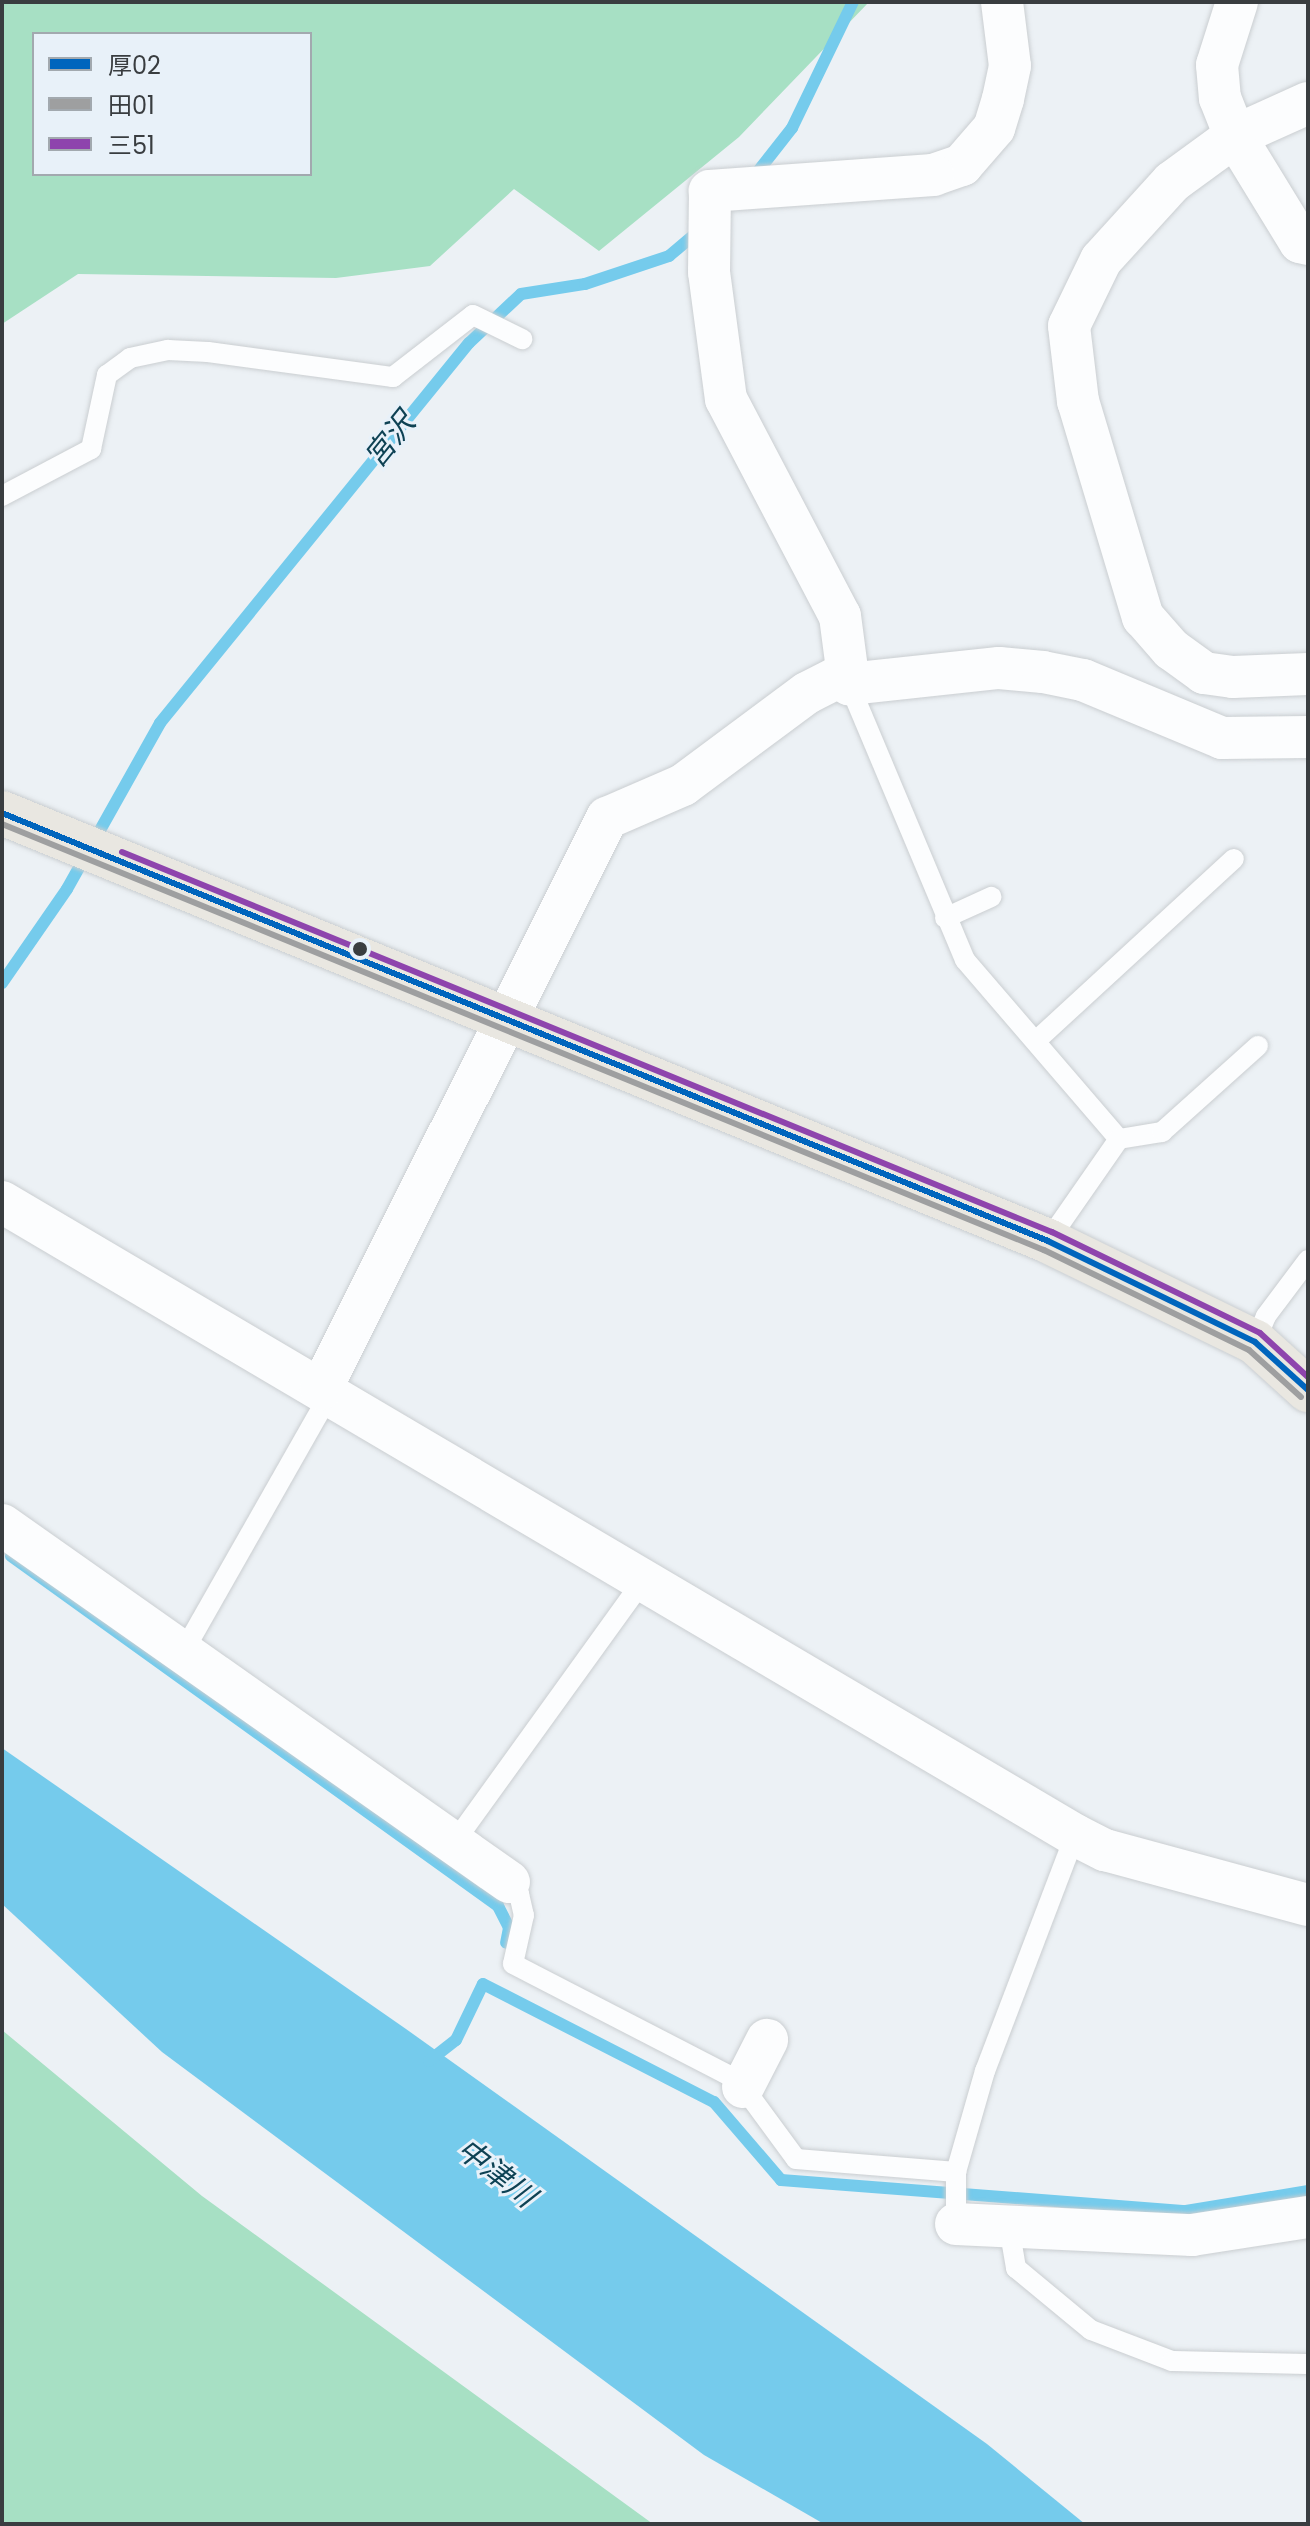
<!DOCTYPE html>
<meta charset="utf-8">
<style>
body{margin:0}
#map{position:relative;width:1310px;height:2526px;overflow:hidden;background:#ecf1f5;font-family:Poppins,"Noto Sans JP",sans-serif}
div>[style]{position:absolute}
[style*='--x']{left:calc(var(--x)*1px);top:calc(var(--y)*1px);width:calc(var(--w)*1px);rotate:calc(var(--a)*1deg)}
.forest>*{inset:0;background:#a7e0c4}
.water>*{inset:0;background:#75cbec}
.stream>*{height:12px;margin:-6px;padding:0 6px;transform-origin:6px;border-radius:6px;background:#75cbec}
.roads{filter:drop-shadow(0 0 2px #caced1) drop-shadow(0 0 2px #caced1)}
.service>*{height:20px;margin:-10px;padding:0 10px;transform-origin:10px;border-radius:10px;background:#fcfdfe}
.minor>*{height:42px;margin:-21px;padding:0 21px;transform-origin:21px;border-radius:21px;background:#fcfdfe}
.primary>*{height:44px;margin:-22px;padding:0 22px;transform-origin:22px;border-radius:22px;background:#e9e7e1}
.bus-1>*{height:6px;margin:-3px;padding:0 3px;transform-origin:3px;border-radius:3px;background:#0065bd}
.bus-2>*{height:6px;margin:-3px;padding:0 3px;transform-origin:3px;border-radius:3px;background:#9e9fa0}
.bus-3>*{height:6px;margin:-3px;padding:0 3px;transform-origin:3px;border-radius:3px;background:#8e44ad}
.dots>*{width:22px;height:22px;translate:-50% -50%;box-sizing:border-box;border:4px solid #e8f1f9;border-radius:50%}
span{translate:-50% -50%;white-space:nowrap;text-align:center;line-height:1.15;-webkit-text-stroke:6px #e8f1f9;paint-order:stroke}
.water-label{font-size:30px;color:#0e4254;font-style:italic}
.frame{position:absolute;inset:0;border:4px solid #393d40;pointer-events:none}
.legend{position:absolute;left:32px;top:32px;width:280px;height:144px;box-sizing:border-box;background:#e8f1f9;border:2px solid #a2a9af;margin:0;padding:10px 14px;list-style:none;font-size:24px;color:#393d40}
.legend li{display:flex;align-items:center;gap:16px;height:40px}
.legend b{width:40px;border:2px solid #a2a9af}
</style>
<div id="map">
<div class="forest">
<i style="clip-path:polygon(evenodd,2px 2px,869px 2px,739px 137px,599px 251px,514px 189px,430px 266px,336px 278px,78px 274px,2px 324px,2px 2px,34px 34px,310px 34px,310px 174px,34px 174px,34px 34px)"></i>
<i style="clip-path:polygon(2px 2030px,202px 2196px,653px 2524px,2px 2524px)"></i>
</div>
<div class="water">
<i style="clip-path:polygon(2px 1748px,406px 2029px,987px 2444px,1085px 2524px,824px 2524px,704px 2455px,162px 2052px,2px 1904px)"></i>
</div>
<div class="stream">
<i style="--x:752;--y:179;--w:65;--a:-51.9"></i>
<i style="--x:792;--y:128;--w:140;--a:-64.2"></i>
<i style="--x:2;--y:983;--w:114;--a:-55.3"></i>
<i style="--x:67;--y:889;--w:190;--a:-60.7"></i>
<i style="--x:160;--y:723;--w:490;--a:-50.9"></i>
<i style="--x:469;--y:343;--w:71;--a:-43.3"></i>
<i style="--x:521;--y:294;--w:65;--a:-8.9"></i>
<i style="--x:585;--y:284;--w:89;--a:-18.4"></i>
<i style="--x:669;--y:256;--w:39;--a:-40"></i>
<i style="--x:11;--y:1556;--w:600;--a:35.7"></i>
<i style="--x:498;--y:1906;--w:25;--a:63"></i>
<i style="--x:509;--y:1928;--w:15;--a:101"></i>
<i style="--x:429;--y:2061;--w:34;--a:-38"></i>
<i style="--x:456;--y:2040;--w:62;--a:-64.3"></i>
<i style="--x:483;--y:1984;--w:259;--a:27.1"></i>
<i style="--x:714;--y:2102;--w:103;--a:49.3"></i>
<i style="--x:781;--y:2180;--w:406;--a:4.4"></i>
<i style="--x:1186;--y:2211;--w:124;--a:-9.3"></i>
</div>
<div class="roads">
<div class="service">
<i style="--x:2;--y:496;--w:101;--a:-27.8"></i>
<i style="--x:91;--y:449;--w:76;--a:-77.8"></i>
<i style="--x:107;--y:375;--w:29;--a:-36"></i>
<i style="--x:130;--y:358;--w:39;--a:-12"></i>
<i style="--x:168;--y:350;--w:40;--a:2.9"></i>
<i style="--x:208;--y:352;--w:187;--a:7.7"></i>
<i style="--x:393;--y:377;--w:101;--a:-37.8"></i>
<i style="--x:473;--y:315;--w:55;--a:26.1"></i>
<i style="--x:849;--y:684;--w:299;--a:67.2"></i>
<i style="--x:965;--y:960;--w:236;--a:49.3"></i>
<i style="--x:945;--y:918;--w:51;--a:-24.5"></i>
<i style="--x:1038;--y:1039;--w:266;--a:-42.6"></i>
<i style="--x:1048;--y:1241;--w:124;--a:-55.2"></i>
<i style="--x:1119;--y:1139;--w:44;--a:-9.2"></i>
<i style="--x:1162;--y:1132;--w:129;--a:-41.9"></i>
<i style="--x:1255;--y:1342;--w:28;--a:-67"></i>
<i style="--x:1266;--y:1316;--w:70;--a:-53.1"></i>
<i style="--x:182;--y:1654;--w:299;--a:-60.4"></i>
<i style="--x:453;--y:1844;--w:309;--a:-54.2"></i>
<i style="--x:634;--y:1593;--w:14;--a:-34"></i>
<i style="--x:509;--y:1882;--w:16;--a:50"></i>
<i style="--x:519;--y:1894;--w:22;--a:77"></i>
<i style="--x:524;--y:1915;--w:50;--a:102.7"></i>
<i style="--x:513;--y:1964;--w:253;--a:27.3"></i>
<i style="--x:738;--y:2080;--w:98;--a:53.7"></i>
<i style="--x:796;--y:2159;--w:161;--a:4.6"></i>
<i style="--x:956;--y:2224;--w:52;--a:-90"></i>
<i style="--x:956;--y:2172;--w:105;--a:-74"></i>
<i style="--x:985;--y:2071;--w:253;--a:-69.1"></i>
<i style="--x:1009;--y:2227;--w:42;--a:80.3"></i>
<i style="--x:1016;--y:2268;--w:97;--a:39.6"></i>
<i style="--x:1091;--y:2330;--w:87;--a:20.9"></i>
<i style="--x:1172;--y:2361;--w:136;--a:1.3"></i>
</div>
<div class="minor">
<i style="--x:1002;--y:2;--w:64;--a:82.9"></i>
<i style="--x:1010;--y:66;--w:34;--a:102"></i>
<i style="--x:1003;--y:99;--w:30;--a:107"></i>
<i style="--x:994;--y:128;--w:49;--a:130.9"></i>
<i style="--x:962;--y:165;--w:31;--a:161"></i>
<i style="--x:933;--y:175;--w:224;--a:175.9"></i>
<i style="--x:710;--y:191;--w:81;--a:90.7"></i>
<i style="--x:709;--y:272;--w:128;--a:82.4"></i>
<i style="--x:726;--y:399;--w:245;--a:62.3"></i>
<i style="--x:840;--y:616;--w:69;--a:82.5"></i>
<i style="--x:849;--y:684;--w:151;--a:-6.1"></i>
<i style="--x:999;--y:668;--w:44;--a:5.2"></i>
<i style="--x:1043;--y:672;--w:41;--a:11.3"></i>
<i style="--x:1083;--y:680;--w:151;--a:22.6"></i>
<i style="--x:1222;--y:738;--w:86;--a:-0.7"></i>
<i style="--x:1237;--y:2;--w:66;--a:107.6"></i>
<i style="--x:1217;--y:65;--w:33;--a:85"></i>
<i style="--x:1220;--y:98;--w:41;--a:68.5"></i>
<i style="--x:1235;--y:136;--w:124;--a:58.5"></i>
<i style="--x:1300;--y:242;--w:8;--a:14"></i>
<i style="--x:1308;--y:103;--w:80;--a:155.7"></i>
<i style="--x:1235;--y:136;--w:78;--a:143.9"></i>
<i style="--x:1172;--y:182;--w:105;--a:132.3"></i>
<i style="--x:1101;--y:260;--w:73;--a:115.9"></i>
<i style="--x:1069;--y:326;--w:76;--a:83.2"></i>
<i style="--x:1078;--y:401;--w:226;--a:73.3"></i>
<i style="--x:1143;--y:617;--w:43;--a:48.8"></i>
<i style="--x:1171;--y:649;--w:41;--a:36"></i>
<i style="--x:1204;--y:673;--w:29;--a:8"></i>
<i style="--x:1233;--y:677;--w:75;--a:-2.3"></i>
<i style="--x:2;--y:1202;--w:1246;--a:30.54"></i>
<i style="--x:1075;--y:1835;--w:34;--a:27"></i>
<i style="--x:1105;--y:1850;--w:210;--a:15.2"></i>
<i style="--x:321;--y:1389;--w:639;--a:-63.39"></i>
<i style="--x:607;--y:818;--w:83;--a:-23.5"></i>
<i style="--x:683;--y:785;--w:154;--a:-36.6"></i>
<i style="--x:807;--y:693;--w:44;--a:-27.1"></i>
<i style="--x:2;--y:1525;--w:620;--a:35.15"></i>
<i style="--x:743;--y:2087;--w:53;--a:-62.9"></i>
<i style="--x:956;--y:2224;--w:236;--a:2.7"></i>
<i style="--x:1192;--y:2235;--w:117;--a:-8.8"></i>
</div>
<div class="primary">
<i style="--x:2;--y:813;--w:1130;--a:22.25"></i>
<i style="--x:1048;--y:1241;--w:230;--a:26"></i>
<i style="--x:1255;--y:1342;--w:72;--a:42.2"></i>
</div>
</div>
<div class="bus-1">
<i style="--x:2;--y:813;--w:1130;--a:22.25"></i>
<i style="--x:1048;--y:1241;--w:230;--a:26"></i>
<i style="--x:1255;--y:1342;--w:72;--a:42.2"></i>
</div>
<div class="bus-2">
<i style="--x:2;--y:824;--w:1126;--a:22.24"></i>
<i style="--x:1044;--y:1250;--w:228;--a:26"></i>
<i style="--x:1249;--y:1350;--w:70;--a:42.1"></i>
</div>
<div class="bus-3">
<i style="--x:122;--y:852;--w:1005;--a:22.23"></i>
<i style="--x:1052;--y:1232;--w:231;--a:25.9"></i>
<i style="--x:1260;--y:1333;--w:65;--a:42.5"></i>
</div>
<div class="dots">
<i style="left:360px;top:949px;background:#393d40"></i>
</div>
<div class="water-label">
<span style="left:390px;top:440px;rotate:-51deg">宮沢</span>
<span style="left:496px;top:2173px;rotate:38deg">中津川</span>
</div>
<div class="frame"></div>
<ul class="legend">
<li><b style="height:10px;background:#0065bd"></b>厚02</li>
<li><b style="height:10px;background:#9e9fa0"></b>田01</li>
<li><b style="height:10px;background:#8e44ad"></b>三51</li>
</ul>
</div>
